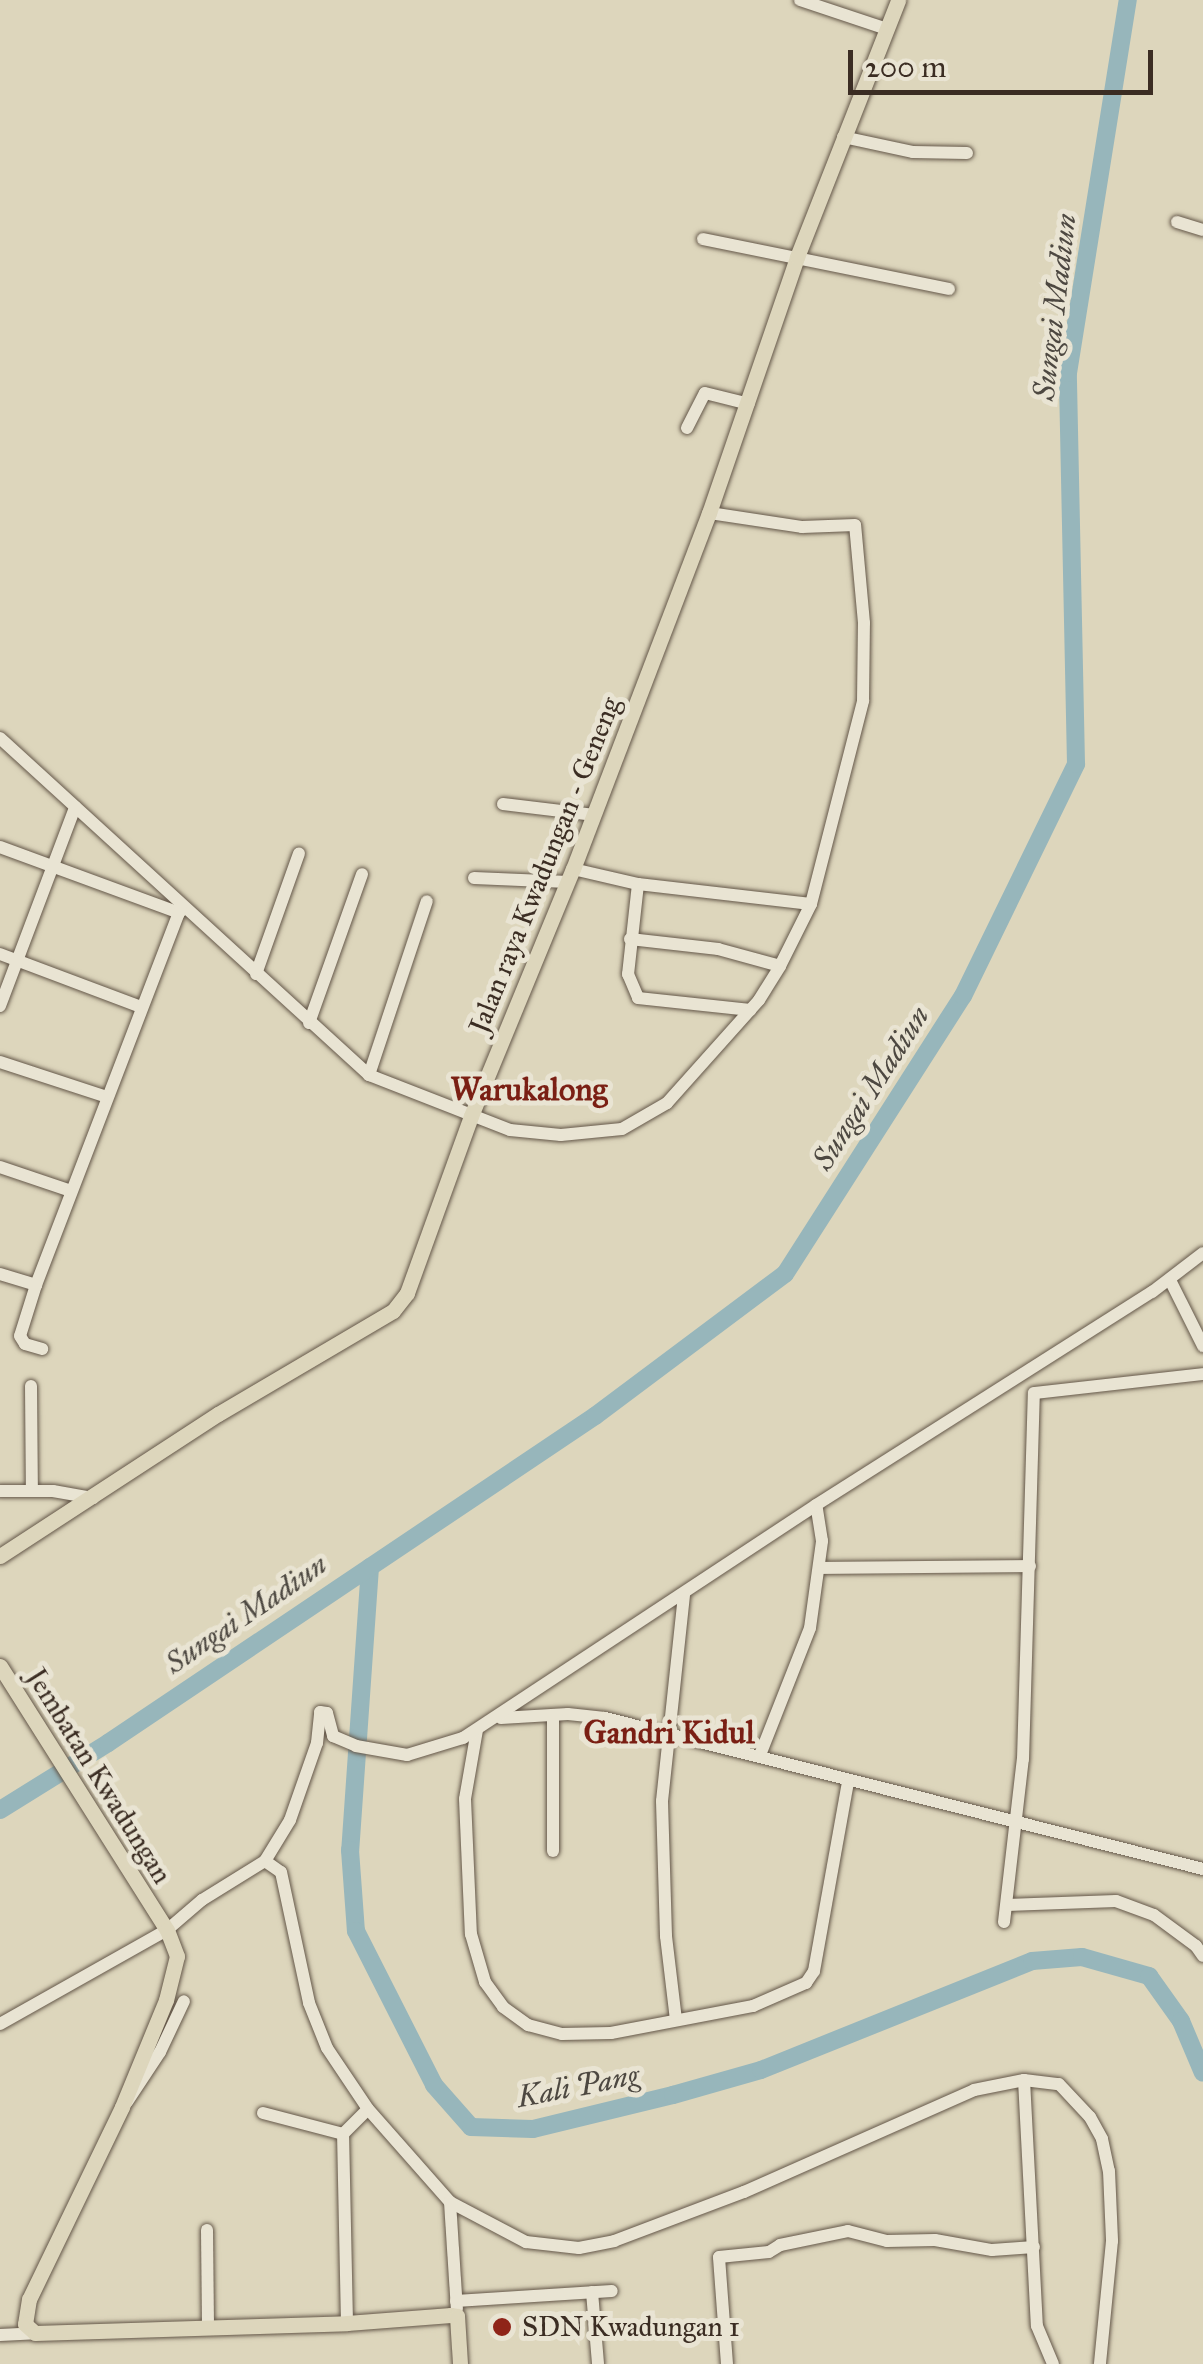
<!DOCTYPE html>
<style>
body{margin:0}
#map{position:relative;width:1203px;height:2364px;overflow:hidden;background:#ddd6bc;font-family:"IM FELL Great Primer",serif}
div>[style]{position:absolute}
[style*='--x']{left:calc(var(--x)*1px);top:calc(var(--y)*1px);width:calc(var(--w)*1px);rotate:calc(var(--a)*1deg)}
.river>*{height:18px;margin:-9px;padding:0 9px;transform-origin:9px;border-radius:9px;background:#97b6bb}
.roads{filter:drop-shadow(0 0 2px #645749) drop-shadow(0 0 2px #645749)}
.minor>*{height:12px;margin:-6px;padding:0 6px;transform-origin:6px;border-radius:6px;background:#e9e4d3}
.major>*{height:15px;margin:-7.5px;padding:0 7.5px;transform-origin:7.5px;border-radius:7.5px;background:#ddd6bc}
.dots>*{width:28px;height:28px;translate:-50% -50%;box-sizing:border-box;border:5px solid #e9e4d3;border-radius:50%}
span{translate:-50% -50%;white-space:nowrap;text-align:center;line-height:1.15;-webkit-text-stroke:10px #e9e4d3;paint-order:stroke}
.street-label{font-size:28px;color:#3b2d23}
.poi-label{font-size:28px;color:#3b2d23}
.left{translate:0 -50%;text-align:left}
.water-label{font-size:30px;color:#4d4841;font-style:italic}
.quarter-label{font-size:32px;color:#7a1f14;font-weight:700}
.scale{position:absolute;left:848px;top:50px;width:305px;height:45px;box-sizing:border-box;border:5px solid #3b2d23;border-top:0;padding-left:12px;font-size:30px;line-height:35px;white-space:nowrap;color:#3b2d23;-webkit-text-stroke:8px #e9e4d3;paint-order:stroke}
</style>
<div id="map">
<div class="river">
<i style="--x:370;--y:1567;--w:284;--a:94"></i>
<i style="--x:350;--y:1850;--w:81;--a:85.8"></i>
<i style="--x:356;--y:1931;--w:173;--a:63.1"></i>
<i style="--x:434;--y:2085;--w:56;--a:48.6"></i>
<i style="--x:471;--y:2127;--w:62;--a:1.8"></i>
<i style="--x:533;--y:2129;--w:144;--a:-13.7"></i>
<i style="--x:673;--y:2095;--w:91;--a:-15.9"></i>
<i style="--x:761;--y:2070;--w:292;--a:-21.9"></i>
<i style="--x:1032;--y:1961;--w:50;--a:-4.6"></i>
<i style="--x:1082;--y:1957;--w:70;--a:15.8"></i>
<i style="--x:1149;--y:1976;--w:55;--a:54.6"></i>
<i style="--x:1181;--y:2021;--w:56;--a:67.1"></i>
<i style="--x:0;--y:1810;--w:127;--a:-31.8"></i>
<i style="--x:108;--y:1743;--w:587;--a:-33.88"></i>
<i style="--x:595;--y:1416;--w:237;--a:-36.8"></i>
<i style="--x:785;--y:1274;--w:330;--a:-57.4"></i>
<i style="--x:963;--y:996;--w:258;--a:-64"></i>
<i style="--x:1076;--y:764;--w:391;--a:-91.2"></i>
<i style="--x:1068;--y:373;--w:378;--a:-80.9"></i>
</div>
<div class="roads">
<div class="minor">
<i style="--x:800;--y:0;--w:92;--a:18.4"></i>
<i style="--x:843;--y:137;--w:72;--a:12.1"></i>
<i style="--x:913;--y:152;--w:54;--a:1.1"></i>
<i style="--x:1177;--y:222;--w:27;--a:17"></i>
<i style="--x:703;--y:239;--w:251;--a:11.5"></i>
<i style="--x:687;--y:428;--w:39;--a:-63"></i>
<i style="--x:705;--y:393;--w:45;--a:14"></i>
<i style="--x:0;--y:738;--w:500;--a:42.4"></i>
<i style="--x:369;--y:1075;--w:151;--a:21.3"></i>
<i style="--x:510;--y:1130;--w:51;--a:5.6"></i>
<i style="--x:561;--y:1135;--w:61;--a:-5.6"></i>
<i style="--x:622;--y:1129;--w:52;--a:-30"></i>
<i style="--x:667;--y:1103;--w:138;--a:-48.2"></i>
<i style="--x:759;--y:1000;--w:40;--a:-58"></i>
<i style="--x:780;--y:966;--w:69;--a:-63.4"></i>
<i style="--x:811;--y:904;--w:210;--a:-75.6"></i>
<i style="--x:863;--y:701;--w:78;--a:-89.3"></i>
<i style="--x:864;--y:623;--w:98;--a:-95.2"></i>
<i style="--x:855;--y:525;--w:53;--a:177.8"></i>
<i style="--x:802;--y:527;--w:94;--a:-171.4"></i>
<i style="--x:503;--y:804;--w:92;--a:6.9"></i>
<i style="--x:0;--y:847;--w:191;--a:20.2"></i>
<i style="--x:179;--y:913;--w:5;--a:-68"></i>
<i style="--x:573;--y:869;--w:67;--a:13"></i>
<i style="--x:638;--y:884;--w:174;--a:6.6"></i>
<i style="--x:474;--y:878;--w:94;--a:2.4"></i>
<i style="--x:638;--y:884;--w:91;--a:96.3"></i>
<i style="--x:628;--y:974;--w:26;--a:67"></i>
<i style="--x:638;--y:998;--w:113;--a:6.1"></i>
<i style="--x:630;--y:939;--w:89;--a:6.5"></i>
<i style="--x:718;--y:949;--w:64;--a:15.3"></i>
<i style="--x:0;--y:954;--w:151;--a:20.6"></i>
<i style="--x:256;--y:974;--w:128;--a:-70.4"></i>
<i style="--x:0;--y:1006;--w:213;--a:-69.3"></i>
<i style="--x:309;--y:1023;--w:158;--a:-70.4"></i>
<i style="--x:0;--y:1062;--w:113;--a:18.1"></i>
<i style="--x:369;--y:1075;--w:183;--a:-71.6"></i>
<i style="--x:0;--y:1167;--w:75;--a:18.7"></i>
<i style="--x:0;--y:1274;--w:38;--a:17"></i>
<i style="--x:36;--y:1285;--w:399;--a:-69"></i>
<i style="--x:1170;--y:1280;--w:74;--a:63.4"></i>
<i style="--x:36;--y:1285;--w:53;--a:107.4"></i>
<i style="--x:20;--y:1336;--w:9;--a:58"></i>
<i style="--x:25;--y:1344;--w:18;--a:16"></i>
<i style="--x:31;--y:1386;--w:105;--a:89.5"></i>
<i style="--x:0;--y:1491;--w:53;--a:0"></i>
<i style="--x:53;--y:1491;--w:41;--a:9.9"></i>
<i style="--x:820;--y:1568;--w:210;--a:-0.5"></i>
<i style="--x:501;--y:1718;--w:67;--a:-3.4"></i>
<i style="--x:568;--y:1714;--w:37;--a:6"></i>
<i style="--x:605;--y:1718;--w:617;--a:14.17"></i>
<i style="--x:477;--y:1730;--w:70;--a:99.9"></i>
<i style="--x:465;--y:1799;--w:135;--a:87.5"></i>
<i style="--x:471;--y:1934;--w:50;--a:73.7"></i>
<i style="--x:485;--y:1982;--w:31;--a:54"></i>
<i style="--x:503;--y:2007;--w:31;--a:36"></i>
<i style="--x:528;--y:2025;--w:35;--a:15"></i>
<i style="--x:562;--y:2034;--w:49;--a:-1.2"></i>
<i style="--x:611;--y:2033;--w:145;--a:-10.8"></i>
<i style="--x:753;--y:2006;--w:58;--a:-23.5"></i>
<i style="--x:806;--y:1983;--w:14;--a:-56"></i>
<i style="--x:814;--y:1971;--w:192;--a:-79.8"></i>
<i style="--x:760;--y:1755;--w:136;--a:-68.5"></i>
<i style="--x:810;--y:1628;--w:88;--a:-82.1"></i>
<i style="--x:822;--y:1541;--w:36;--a:-99"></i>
<i style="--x:553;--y:1851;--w:136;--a:-90"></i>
<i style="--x:265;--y:1861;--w:19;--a:35"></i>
<i style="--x:281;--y:1872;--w:134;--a:77.9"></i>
<i style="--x:309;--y:2003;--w:48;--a:68.2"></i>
<i style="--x:327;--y:2048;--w:73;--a:56.1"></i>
<i style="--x:368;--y:2109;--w:124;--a:48.6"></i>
<i style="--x:450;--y:2202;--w:86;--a:27.8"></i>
<i style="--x:526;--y:2242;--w:53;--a:6.5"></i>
<i style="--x:579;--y:2248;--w:36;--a:-11"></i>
<i style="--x:614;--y:2241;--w:139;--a:-20.7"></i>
<i style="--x:744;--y:2192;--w:252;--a:-23.9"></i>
<i style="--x:974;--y:2090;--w:51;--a:-11.3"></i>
<i style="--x:1024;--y:2080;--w:35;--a:7"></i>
<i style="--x:1059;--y:2084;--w:45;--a:46.8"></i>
<i style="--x:1090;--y:2117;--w:25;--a:61"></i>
<i style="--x:1102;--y:2139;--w:33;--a:78"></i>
<i style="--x:1109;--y:2171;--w:70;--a:87.5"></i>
<i style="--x:1112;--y:2241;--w:124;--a:95.6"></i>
<i style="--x:1007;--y:1905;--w:109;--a:-2.1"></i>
<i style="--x:1116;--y:1901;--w:40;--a:20.2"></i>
<i style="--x:1154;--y:1915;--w:52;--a:36.4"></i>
<i style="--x:1196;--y:1946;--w:12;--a:55"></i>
<i style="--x:1004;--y:1922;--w:164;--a:-83.4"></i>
<i style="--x:1023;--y:1759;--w:366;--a:-88.3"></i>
<i style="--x:1034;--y:1393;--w:170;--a:-6.4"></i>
<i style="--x:676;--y:2020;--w:85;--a:-96.8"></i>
<i style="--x:666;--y:1936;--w:135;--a:-91.7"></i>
<i style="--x:662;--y:1801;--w:208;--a:-83.9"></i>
<i style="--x:0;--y:2024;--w:192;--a:-29.4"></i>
<i style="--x:167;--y:1930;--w:46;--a:-40.6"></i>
<i style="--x:202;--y:1900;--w:74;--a:-31.8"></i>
<i style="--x:265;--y:1861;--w:48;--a:-58.6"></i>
<i style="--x:290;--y:1820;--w:82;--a:-70.7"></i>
<i style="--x:317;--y:1743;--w:31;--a:-84"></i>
<i style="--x:320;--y:1712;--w:7;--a:8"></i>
<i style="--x:327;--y:1713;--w:24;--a:75"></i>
<i style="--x:333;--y:1736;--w:25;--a:23"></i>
<i style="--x:356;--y:1746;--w:52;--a:10"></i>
<i style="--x:407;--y:1755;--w:59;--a:-16.9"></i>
<i style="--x:463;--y:1738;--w:423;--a:-33.4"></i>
<i style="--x:816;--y:1505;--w:398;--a:-32.4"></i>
<i style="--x:1152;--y:1292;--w:64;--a:-37.4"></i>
<i style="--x:1024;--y:2080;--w:246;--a:87"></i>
<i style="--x:1037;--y:2326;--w:41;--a:67.2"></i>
<i style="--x:127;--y:2102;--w:60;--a:-56.6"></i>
<i style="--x:160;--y:2052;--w:56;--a:-64.8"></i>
<i style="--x:263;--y:2113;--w:83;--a:14.7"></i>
<i style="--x:450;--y:2202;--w:107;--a:86.3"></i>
<i style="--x:207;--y:2230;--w:96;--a:89.4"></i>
<i style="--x:592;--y:2292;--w:72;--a:85.2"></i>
<i style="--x:456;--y:2301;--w:156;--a:-3.7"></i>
<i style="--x:347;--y:2323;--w:189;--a:-91.2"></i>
<i style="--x:343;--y:2134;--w:35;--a:-45"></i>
<i style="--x:0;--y:2335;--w:35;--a:-3"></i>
<i style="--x:727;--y:2364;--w:107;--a:-94.3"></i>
<i style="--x:719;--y:2257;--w:50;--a:-5.7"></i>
<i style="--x:769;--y:2252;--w:13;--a:-32"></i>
<i style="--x:780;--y:2245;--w:69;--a:-11.6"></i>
<i style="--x:848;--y:2231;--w:40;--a:14.4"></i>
<i style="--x:887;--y:2241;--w:48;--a:-1.2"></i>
<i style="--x:935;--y:2240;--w:58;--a:10"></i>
<i style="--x:992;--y:2250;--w:42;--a:-4.1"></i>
</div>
<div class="major">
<i style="--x:0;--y:1556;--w:260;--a:-33.1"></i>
<i style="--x:218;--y:1414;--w:203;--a:-30.5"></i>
<i style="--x:393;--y:1311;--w:23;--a:-52"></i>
<i style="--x:407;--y:1293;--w:188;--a:-70.1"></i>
<i style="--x:471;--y:1116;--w:267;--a:-67.6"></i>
<i style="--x:573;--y:869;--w:381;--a:-69.1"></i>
<i style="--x:709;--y:513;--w:271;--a:-71"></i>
<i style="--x:797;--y:257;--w:276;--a:-68.5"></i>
<i style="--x:0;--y:1666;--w:312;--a:57.7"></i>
<i style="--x:167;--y:1930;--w:28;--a:69"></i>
<i style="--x:177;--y:1956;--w:45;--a:104"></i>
<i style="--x:166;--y:2000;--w:116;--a:112.4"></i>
<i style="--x:122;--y:2107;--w:213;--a:115.8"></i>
<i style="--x:29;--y:2299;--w:25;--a:99"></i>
<i style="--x:25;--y:2324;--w:13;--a:42"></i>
<i style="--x:35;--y:2333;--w:312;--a:-1.8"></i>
<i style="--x:347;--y:2323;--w:104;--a:-4.4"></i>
<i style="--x:451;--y:2315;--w:6;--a:9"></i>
<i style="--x:457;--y:2316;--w:48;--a:86.4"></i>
</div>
</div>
<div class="dots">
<i style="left:502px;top:2327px;background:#8f2418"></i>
</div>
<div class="street-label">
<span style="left:545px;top:865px;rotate:-68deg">Jalan raya Kwadungan - Geneng</span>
<span style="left:99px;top:1776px;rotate:58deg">Jembatan Kwadungan</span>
</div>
<div class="poi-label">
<span class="left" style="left:522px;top:2327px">SDN Kwadungan 1</span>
</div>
<div class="water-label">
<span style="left:1055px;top:307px;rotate:-83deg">Sungai Madiun</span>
<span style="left:871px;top:1088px;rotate:-57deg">Sungai Madiun</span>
<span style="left:246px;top:1614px;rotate:-34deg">Sungai Madiun</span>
<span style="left:578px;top:2086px;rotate:-11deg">Kali Pang</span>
</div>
<div class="quarter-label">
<span style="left:529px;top:1090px">Warukalong</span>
<span style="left:669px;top:1733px">Gandri Kidul</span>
</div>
<div class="scale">200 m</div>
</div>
